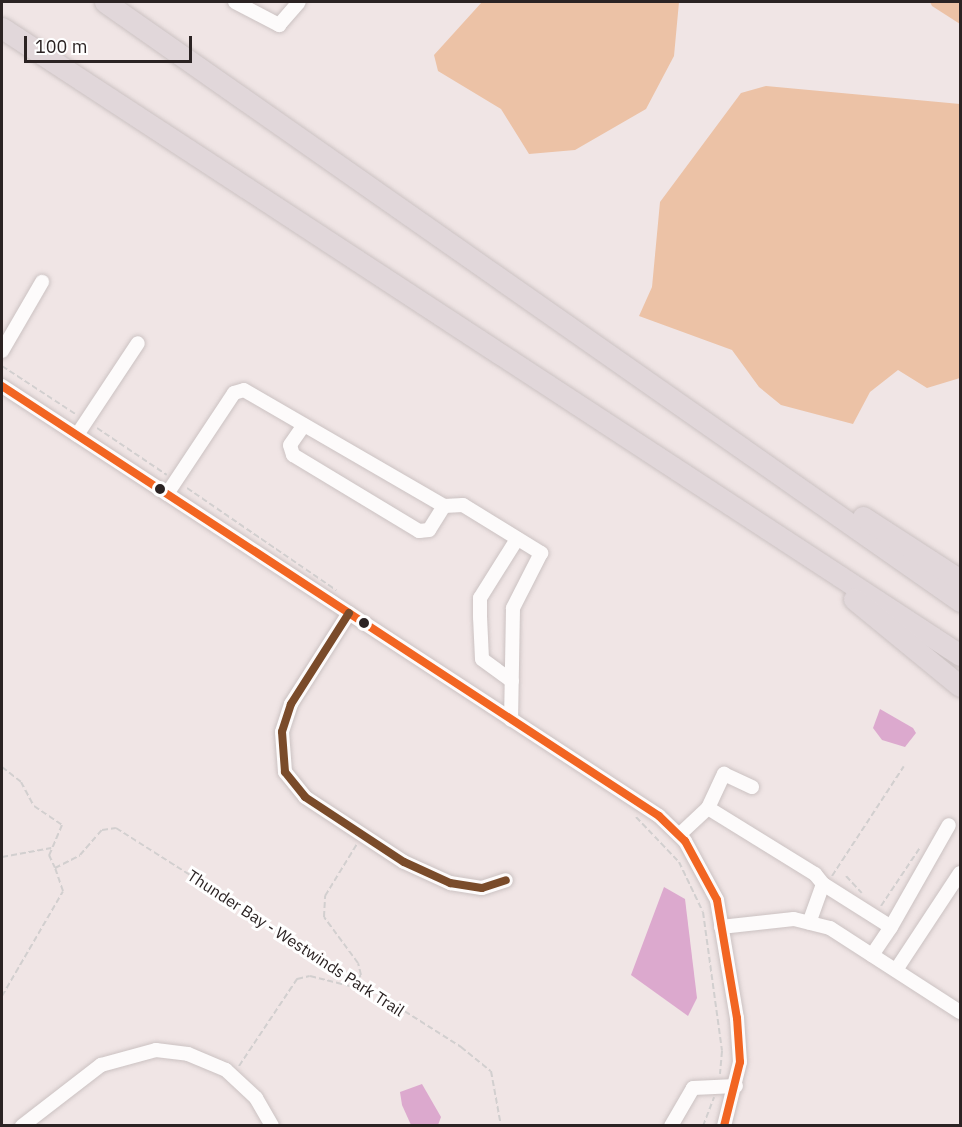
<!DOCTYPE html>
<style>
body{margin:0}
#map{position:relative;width:962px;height:1127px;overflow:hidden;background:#f0e5e5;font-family:"IBM Plex Sans",sans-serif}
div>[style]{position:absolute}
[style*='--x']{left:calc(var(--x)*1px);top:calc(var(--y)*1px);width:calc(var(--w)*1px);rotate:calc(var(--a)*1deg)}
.green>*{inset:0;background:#ecc2a6}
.water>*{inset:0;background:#dca9ce}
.path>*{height:2px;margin-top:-1px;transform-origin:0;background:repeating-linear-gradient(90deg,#d2cfcf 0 6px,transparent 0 9px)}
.roads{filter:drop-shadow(0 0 2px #cbc2c2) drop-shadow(0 0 2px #cbc2c2)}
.minor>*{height:14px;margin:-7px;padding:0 7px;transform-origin:7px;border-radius:7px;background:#fdfbfb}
.highway>*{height:21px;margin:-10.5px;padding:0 10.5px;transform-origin:10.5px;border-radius:10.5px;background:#e1d7da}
.bus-1>*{height:8px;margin:-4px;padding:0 4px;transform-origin:4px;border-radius:4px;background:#f26522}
.bus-2>*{height:8px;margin:-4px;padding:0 4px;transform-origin:4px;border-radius:4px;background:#7a4b2a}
.dots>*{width:16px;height:16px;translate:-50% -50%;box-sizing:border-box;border:3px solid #fff;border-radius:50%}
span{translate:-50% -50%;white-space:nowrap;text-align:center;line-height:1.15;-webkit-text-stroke:6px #fff;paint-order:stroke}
.street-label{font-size:16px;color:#2b2323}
.frame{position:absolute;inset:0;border:3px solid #2b2323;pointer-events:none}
.scale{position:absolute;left:24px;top:36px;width:168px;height:27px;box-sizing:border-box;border:3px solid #2b2323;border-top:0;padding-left:8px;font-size:18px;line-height:21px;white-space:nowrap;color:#2b2323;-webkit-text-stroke:4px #fff;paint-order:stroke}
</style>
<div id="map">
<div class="green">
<i style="clip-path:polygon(482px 2px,679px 2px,674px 56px,646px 109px,575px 150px,529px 154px,501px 109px,438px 71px,434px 55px)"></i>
<i style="clip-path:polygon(930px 2px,960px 2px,960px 24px,932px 6px)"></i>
<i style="clip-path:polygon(766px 86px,960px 104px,960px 378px,927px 388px,898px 370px,870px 392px,853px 424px,781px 405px,759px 387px,732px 350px,639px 316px,652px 287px,660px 202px,741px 93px)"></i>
</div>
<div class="water">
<i style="clip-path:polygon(880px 709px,913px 728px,916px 733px,905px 747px,882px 740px,873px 728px)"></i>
<i style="clip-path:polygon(664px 887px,685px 899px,697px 998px,688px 1016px,631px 975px)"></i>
<i style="clip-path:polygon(422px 1084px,441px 1117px,438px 1125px,411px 1125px,402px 1105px,400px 1092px)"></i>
</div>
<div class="path">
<i style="--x:2;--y:366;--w:90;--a:33.2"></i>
<i style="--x:97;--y:428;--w:84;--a:33.9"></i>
<i style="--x:187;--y:488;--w:181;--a:34.4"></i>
<i style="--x:2;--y:767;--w:24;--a:38"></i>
<i style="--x:21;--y:782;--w:27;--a:62"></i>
<i style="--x:34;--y:806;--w:34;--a:34"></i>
<i style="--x:62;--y:825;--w:33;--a:113"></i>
<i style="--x:49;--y:855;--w:14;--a:65"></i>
<i style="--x:55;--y:868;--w:28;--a:-27"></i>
<i style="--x:80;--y:855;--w:33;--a:-49"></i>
<i style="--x:102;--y:830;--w:14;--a:-8"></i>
<i style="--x:116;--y:828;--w:409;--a:32.4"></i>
<i style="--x:461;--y:1047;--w:38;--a:39"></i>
<i style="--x:491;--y:1071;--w:56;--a:79.7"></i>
<i style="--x:636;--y:817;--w:62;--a:46.3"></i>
<i style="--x:679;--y:862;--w:55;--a:64.4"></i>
<i style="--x:703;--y:912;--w:140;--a:82.2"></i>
<i style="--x:722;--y:1051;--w:23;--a:95"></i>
<i style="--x:2;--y:857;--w:50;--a:-10.4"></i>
<i style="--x:832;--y:876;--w:131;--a:-56.8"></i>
<i style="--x:846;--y:876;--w:23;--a:47"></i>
<i style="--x:881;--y:906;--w:69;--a:-56.3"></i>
<i style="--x:2;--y:996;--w:121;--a:-59.8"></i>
<i style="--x:63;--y:891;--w:24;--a:-109"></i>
<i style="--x:239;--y:1066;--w:105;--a:-56.3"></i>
<i style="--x:297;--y:979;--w:13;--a:-13"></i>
<i style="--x:310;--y:976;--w:41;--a:14"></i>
<i style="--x:350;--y:986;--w:16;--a:-45"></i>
<i style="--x:361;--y:975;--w:12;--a:-104"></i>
<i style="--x:358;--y:963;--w:57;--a:-126.5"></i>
<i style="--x:324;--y:917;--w:21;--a:-87"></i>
<i style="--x:325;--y:896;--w:61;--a:-58.4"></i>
<i style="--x:703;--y:1126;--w:31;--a:-69"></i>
</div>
<div class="roads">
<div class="minor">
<i style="--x:235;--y:2;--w:50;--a:27.6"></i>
<i style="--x:279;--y:25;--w:30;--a:-49"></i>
<i style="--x:2;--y:351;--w:80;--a:-59.9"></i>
<i style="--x:2;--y:386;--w:785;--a:33.2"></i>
<i style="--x:659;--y:816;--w:36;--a:44"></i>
<i style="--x:685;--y:841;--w:67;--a:61.5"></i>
<i style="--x:717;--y:900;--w:120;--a:80.4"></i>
<i style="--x:737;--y:1018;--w:44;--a:86.1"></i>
<i style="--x:740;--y:1062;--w:66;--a:104"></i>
<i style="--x:77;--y:435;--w:110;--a:-56.5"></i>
<i style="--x:167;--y:494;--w:121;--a:-56.4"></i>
<i style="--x:234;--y:393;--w:10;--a:-17"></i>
<i style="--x:244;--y:390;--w:231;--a:30.1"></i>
<i style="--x:444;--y:506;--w:28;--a:122"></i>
<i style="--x:429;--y:530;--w:10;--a:174"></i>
<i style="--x:419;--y:531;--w:147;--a:-148.9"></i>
<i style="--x:293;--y:455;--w:10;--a:-107"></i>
<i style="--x:290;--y:445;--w:24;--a:-55"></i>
<i style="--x:444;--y:506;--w:19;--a:-3"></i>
<i style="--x:463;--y:505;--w:92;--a:31.6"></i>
<i style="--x:541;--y:553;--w:62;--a:117"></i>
<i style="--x:513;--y:608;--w:112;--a:91"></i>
<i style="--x:349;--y:613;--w:108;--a:122.5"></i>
<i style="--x:291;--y:704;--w:29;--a:108"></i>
<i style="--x:282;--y:732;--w:40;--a:85.7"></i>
<i style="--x:285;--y:772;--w:32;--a:51"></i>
<i style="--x:305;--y:797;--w:118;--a:33.3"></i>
<i style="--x:404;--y:862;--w:51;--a:24.5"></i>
<i style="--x:450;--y:883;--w:32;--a:9"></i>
<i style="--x:482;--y:888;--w:25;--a:-18"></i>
<i style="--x:512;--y:681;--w:37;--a:-144"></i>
<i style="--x:482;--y:659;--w:42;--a:-92.7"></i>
<i style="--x:480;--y:617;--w:19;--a:-90"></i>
<i style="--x:480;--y:598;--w:70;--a:-57.9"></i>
<i style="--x:708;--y:808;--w:126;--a:31.7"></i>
<i style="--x:815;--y:874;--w:13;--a:51"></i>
<i style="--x:823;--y:884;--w:41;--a:109.7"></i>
<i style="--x:679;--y:835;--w:40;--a:-43"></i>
<i style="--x:708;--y:808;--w:38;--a:-65"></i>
<i style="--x:724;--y:774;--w:31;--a:25"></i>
<i style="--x:823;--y:884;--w:80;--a:32.3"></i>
<i style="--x:891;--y:927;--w:34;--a:124"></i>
<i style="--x:721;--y:927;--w:73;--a:-6.3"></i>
<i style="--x:794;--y:919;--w:37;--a:14"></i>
<i style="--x:830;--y:928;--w:155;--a:32.9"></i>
<i style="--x:891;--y:927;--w:117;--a:-60.4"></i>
<i style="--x:896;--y:970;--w:116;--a:-56.6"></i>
<i style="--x:22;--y:1126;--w:100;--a:-37.7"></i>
<i style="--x:101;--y:1065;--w:57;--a:-15.3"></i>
<i style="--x:156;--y:1050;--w:32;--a:7"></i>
<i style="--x:188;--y:1054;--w:41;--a:22.8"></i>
<i style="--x:226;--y:1070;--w:41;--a:43"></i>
<i style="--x:256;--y:1098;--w:32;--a:60"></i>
<i style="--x:671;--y:1126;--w:44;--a:-59.9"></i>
<i style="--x:693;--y:1088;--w:43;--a:-2.7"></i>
</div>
<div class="highway">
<i style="--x:105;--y:2;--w:1044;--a:35.01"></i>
<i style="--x:2;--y:28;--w:1145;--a:33.2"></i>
<i style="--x:863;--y:517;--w:116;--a:33"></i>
<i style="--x:854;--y:599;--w:137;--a:39.4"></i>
</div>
</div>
<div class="bus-1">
<i style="--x:2;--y:386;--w:785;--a:33.2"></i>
<i style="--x:659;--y:816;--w:36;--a:44"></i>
<i style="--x:685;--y:841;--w:67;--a:61.5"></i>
<i style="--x:717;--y:900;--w:120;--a:80.4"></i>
<i style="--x:737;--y:1018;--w:44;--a:86.1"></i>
<i style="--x:740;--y:1062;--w:66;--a:104"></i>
</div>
<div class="bus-2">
<i style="--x:349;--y:613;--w:108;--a:122.5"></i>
<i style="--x:291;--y:704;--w:29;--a:108"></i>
<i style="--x:282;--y:732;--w:40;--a:85.7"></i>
<i style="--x:285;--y:772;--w:32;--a:51"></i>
<i style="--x:305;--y:797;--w:118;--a:33.3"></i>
<i style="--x:404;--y:862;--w:51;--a:24.5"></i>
<i style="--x:450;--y:883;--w:32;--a:9"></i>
<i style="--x:482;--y:888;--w:25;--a:-18"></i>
</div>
<div class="dots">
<i style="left:160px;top:489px;background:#2b2323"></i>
<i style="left:364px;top:623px;background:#2b2323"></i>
</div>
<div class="street-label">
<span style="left:296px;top:943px;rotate:33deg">Thunder Bay - Westwinds Park Trail</span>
</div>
<div class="frame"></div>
<div class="scale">100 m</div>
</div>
